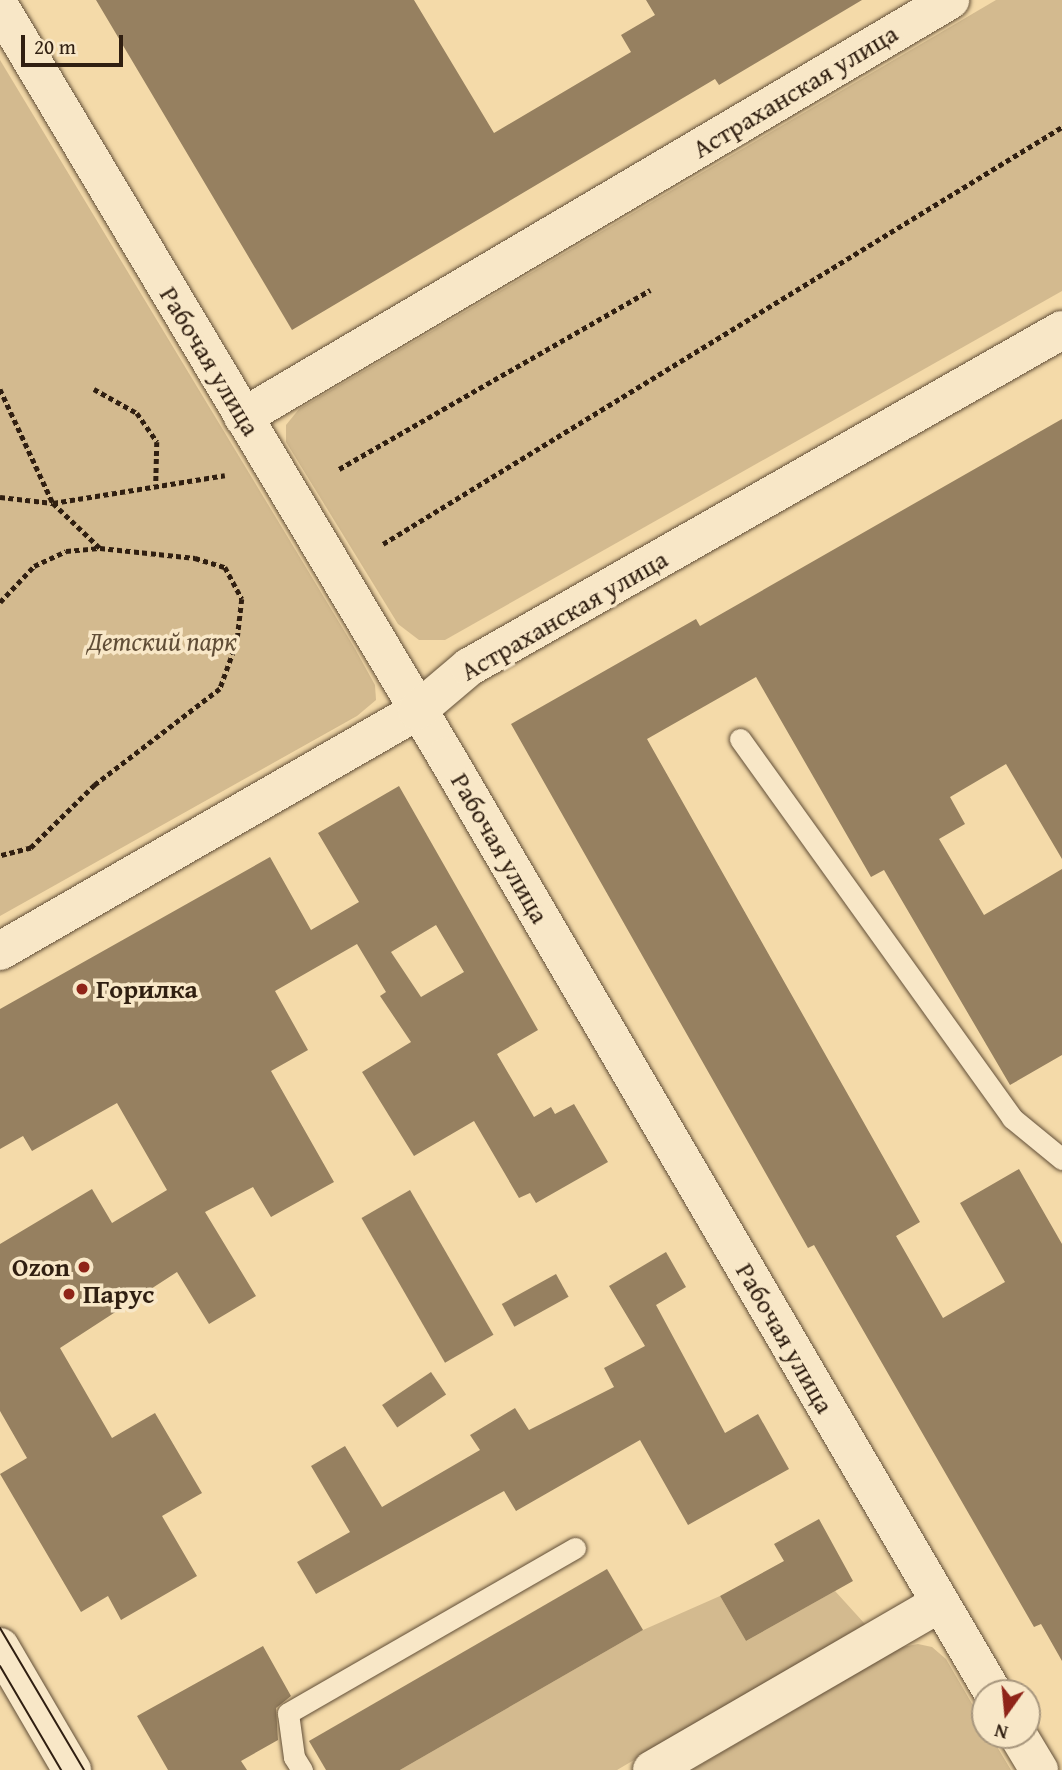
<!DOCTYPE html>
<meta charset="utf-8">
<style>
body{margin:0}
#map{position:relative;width:1062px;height:1770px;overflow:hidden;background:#f4daa9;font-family:"Gentium Book Plus",serif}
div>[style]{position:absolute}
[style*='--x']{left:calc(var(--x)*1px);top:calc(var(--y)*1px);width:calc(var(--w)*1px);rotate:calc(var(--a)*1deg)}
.green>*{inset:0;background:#d3ba8f}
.building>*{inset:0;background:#968060;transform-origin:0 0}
.path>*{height:4.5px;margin-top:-2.25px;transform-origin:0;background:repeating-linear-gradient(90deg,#301f11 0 5px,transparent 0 8.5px)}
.roads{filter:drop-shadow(0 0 2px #614e37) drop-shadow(0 0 2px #614e37)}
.lane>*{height:21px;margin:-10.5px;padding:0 10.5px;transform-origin:10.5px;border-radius:10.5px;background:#f8e7c7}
.street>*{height:38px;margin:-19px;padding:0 19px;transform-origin:19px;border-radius:19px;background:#f8e7c7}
.secondary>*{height:38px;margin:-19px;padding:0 19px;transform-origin:19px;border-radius:19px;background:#f8e7c7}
.tram>*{height:2px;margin:-1px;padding:0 1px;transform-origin:1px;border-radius:1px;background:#301f11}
.dots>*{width:19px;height:19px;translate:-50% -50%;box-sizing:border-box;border:4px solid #f8e7c7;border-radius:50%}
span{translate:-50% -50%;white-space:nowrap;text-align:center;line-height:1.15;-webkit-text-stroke:7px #f8e7c7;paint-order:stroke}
.street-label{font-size:26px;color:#301f11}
.park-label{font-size:26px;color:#614e37;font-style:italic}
.poi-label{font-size:26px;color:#301f11;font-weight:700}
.left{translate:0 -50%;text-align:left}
.right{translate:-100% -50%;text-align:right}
.north{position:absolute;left:971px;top:1679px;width:70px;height:70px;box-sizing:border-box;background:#f8e7c7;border:2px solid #a8977e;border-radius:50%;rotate:195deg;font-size:19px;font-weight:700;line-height:28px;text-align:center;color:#301f11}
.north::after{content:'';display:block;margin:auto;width:24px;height:32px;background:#8f2418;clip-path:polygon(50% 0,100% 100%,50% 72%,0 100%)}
.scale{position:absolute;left:21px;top:35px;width:102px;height:32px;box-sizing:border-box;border:4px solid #301f11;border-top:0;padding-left:9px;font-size:21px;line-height:24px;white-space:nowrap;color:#301f11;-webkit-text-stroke:5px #f8e7c7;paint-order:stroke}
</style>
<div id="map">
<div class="green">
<i style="clip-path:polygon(996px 0,1062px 0,1062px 291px,445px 640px,419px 640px,398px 624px,286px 442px,286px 425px,299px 409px)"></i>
<i style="clip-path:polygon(0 60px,354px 647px,375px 685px,376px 700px,357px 716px,0 916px)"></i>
<i style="clip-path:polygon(835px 1591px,865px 1624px,617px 1770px,400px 1770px,643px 1630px,720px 1596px,746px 1641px)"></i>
<i style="clip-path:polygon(918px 1644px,932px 1647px,946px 1659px,985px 1726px,985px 1735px,990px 1735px,1011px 1770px,692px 1770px,902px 1647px)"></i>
</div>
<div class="building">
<i style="clip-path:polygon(96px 0,414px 0,494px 133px,631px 52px,621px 35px,655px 15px,646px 0,862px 0,719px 85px,715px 79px,292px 330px)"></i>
<i style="clip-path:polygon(1062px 419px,1062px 859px,1006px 764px,950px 797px,965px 824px,939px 839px,984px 915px,1062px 869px,1062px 1055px,1010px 1085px,884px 870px,871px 877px,756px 677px,647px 739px,920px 1222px,896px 1236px,943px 1318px,1005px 1282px,960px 1203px,1019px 1169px,1062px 1244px,1062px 1661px,1041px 1624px,1034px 1627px,814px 1245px,808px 1248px,511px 724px,696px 619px,700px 626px)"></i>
<i style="clip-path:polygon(evenodd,399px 786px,538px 1030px,497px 1054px,534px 1117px,551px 1107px,555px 1114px,574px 1104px,608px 1162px,536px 1203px,530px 1193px,519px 1198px,474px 1121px,414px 1156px,362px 1072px,411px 1042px,380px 996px,386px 992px,357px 944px,275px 991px,308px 1050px,271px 1071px,334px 1182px,271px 1217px,253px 1187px,205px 1212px,256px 1296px,209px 1324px,177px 1272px,60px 1348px,112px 1438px,155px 1413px,202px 1493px,162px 1516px,197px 1576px,121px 1620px,108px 1596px,81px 1612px,0 1474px,27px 1458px,0 1411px,0 1244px,92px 1189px,112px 1223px,167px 1190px,117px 1103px,32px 1151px,23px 1136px,0 1149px,0 1009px,270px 857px,311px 930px,359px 902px,318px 833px,399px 786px,436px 925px,464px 972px,421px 997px,391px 952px,436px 925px)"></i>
<i style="left:410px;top:1190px;width:167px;height:56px;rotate:60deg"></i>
<i style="clip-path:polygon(666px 1252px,686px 1287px,656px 1305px,725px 1433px,758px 1414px,789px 1469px,688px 1525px,640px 1440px,516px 1511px,504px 1491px,316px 1594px,297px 1562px,350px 1532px,311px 1466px,345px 1446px,382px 1507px,480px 1450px,470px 1435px,515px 1408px,529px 1430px,614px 1387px,604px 1368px,645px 1346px,609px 1286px)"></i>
<i style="left:556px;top:1274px;width:26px;height:62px;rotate:61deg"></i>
<i style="left:431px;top:1372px;width:27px;height:59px;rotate:56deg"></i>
<i style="clip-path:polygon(819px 1519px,853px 1581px,746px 1641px,720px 1596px,784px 1561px,774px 1544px)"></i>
<i style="clip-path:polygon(607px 1569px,643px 1630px,400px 1770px,326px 1770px,309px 1741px)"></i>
<i style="clip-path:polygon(263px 1646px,291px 1696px,276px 1708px,278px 1740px,241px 1761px,247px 1770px,168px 1770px,137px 1716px)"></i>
</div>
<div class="path">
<i style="--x:0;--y:389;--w:126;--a:65.1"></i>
<i style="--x:53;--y:503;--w:65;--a:43.8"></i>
<i style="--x:100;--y:548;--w:96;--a:6"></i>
<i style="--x:195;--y:558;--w:31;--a:17"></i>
<i style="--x:225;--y:567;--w:36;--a:62"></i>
<i style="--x:242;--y:599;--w:43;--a:96.6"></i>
<i style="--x:237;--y:642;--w:50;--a:109.9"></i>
<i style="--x:220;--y:689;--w:158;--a:142.5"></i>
<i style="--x:95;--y:785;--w:90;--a:135.5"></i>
<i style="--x:31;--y:848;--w:32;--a:166"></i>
<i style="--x:94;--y:389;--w:49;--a:29.2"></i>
<i style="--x:137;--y:413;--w:35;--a:55"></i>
<i style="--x:157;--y:442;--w:41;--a:91.4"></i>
<i style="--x:339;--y:469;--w:359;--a:-29.9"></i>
<i style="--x:0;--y:497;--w:53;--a:6.5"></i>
<i style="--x:53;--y:503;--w:174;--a:-9.2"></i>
<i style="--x:383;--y:544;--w:797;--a:-31.56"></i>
<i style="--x:0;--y:602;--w:50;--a:-46.6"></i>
<i style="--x:34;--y:566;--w:35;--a:-25"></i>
<i style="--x:66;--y:551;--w:33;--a:-5"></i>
</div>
<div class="roads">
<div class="lane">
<i style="--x:740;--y:739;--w:467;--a:54.3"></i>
<i style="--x:1012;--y:1118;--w:65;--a:39.4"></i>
<i style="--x:302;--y:1770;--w:15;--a:-122"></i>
<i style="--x:294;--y:1757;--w:44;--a:-97.8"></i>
<i style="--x:288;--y:1713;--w:331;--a:-29.9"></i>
</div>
<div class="street">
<i style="--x:0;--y:1647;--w:143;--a:59.7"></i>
<i style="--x:652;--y:1770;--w:333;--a:-30.1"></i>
</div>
<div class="secondary">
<i style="--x:0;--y:7;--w:872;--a:59.23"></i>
<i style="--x:446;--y:756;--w:1085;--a:59.72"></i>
<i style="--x:243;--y:417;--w:821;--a:-30.53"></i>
<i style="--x:0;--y:951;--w:481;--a:-29.9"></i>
<i style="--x:417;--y:711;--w:68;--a:-40.2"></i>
<i style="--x:469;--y:667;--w:682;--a:-29.61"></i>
<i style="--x:1018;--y:1735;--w:41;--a:59"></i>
</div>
</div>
<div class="tram">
<i style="--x:0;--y:1628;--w:165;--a:59.4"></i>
<i style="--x:0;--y:1666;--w:121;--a:59.6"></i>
</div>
<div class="dots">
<i style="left:82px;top:989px;background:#8f2418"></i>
<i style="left:84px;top:1267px;background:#8f2418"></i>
<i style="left:69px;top:1294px;background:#8f2418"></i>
</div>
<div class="street-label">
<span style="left:795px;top:91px;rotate:-31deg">Астраханская улица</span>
<span style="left:210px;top:361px;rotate:59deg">Рабочая улица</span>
<span style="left:564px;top:615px;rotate:-30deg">Астраханская улица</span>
<span style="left:500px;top:848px;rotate:60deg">Рабочая улица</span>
<span style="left:785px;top:1338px;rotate:60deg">Рабочая улица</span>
</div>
<div class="park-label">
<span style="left:162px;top:641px">Детский парк</span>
</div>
<div class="poi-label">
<span class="left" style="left:96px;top:989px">Горилка</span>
<span class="right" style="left:70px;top:1267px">Ozon</span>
<span class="left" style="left:83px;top:1294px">Парус</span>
</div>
<div class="north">N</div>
<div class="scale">20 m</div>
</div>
